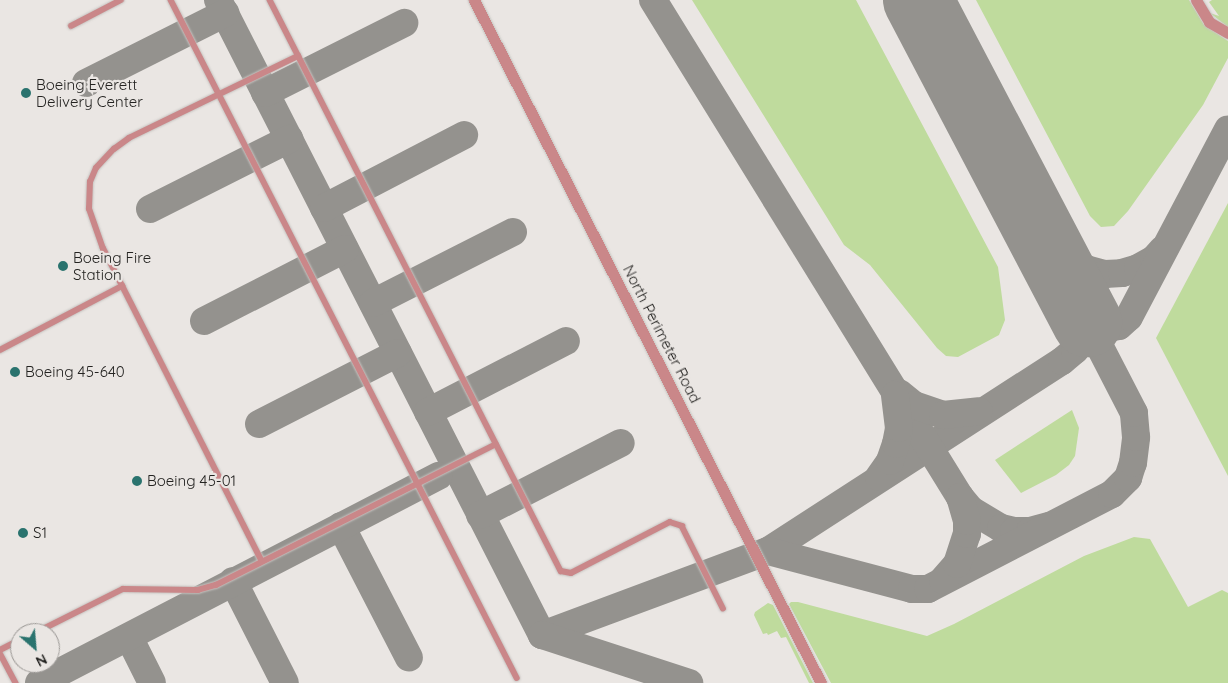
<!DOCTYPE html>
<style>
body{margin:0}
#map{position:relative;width:1228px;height:683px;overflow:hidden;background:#eae6e3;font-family:Quicksand,sans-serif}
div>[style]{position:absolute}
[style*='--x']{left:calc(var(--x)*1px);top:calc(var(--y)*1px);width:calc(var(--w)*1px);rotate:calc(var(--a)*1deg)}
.green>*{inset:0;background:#bfdb9d}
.taxiway>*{height:28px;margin:-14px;padding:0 14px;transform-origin:14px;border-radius:14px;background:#94928e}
.runway>*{height:70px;margin:-35px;padding:0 35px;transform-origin:35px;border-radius:35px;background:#94928e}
.roads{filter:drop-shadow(0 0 1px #c6c3c0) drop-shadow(0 0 1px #c6c3c0)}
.lane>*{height:5.5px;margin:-2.75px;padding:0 2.75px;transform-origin:2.75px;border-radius:2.75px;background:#ca8789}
.street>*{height:11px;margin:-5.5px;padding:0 5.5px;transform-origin:5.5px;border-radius:5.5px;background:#ca8789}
.dots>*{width:14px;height:14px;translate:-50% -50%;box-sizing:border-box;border:2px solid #eae6e3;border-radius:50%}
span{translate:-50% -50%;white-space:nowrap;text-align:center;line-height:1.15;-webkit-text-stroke:4.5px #eae6e3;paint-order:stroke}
.poi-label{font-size:15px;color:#242321}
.left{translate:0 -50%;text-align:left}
.street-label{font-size:15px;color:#242321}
.north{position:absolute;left:10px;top:623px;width:50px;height:50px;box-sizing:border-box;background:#eae6e3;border:1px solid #9b9895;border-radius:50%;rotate:153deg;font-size:14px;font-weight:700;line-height:20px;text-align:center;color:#242321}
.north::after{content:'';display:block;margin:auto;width:18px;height:22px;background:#2a736e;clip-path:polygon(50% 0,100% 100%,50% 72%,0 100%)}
</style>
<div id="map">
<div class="green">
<i style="clip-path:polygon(692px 0,856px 0,998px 267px,1005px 320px,999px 335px,958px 357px,946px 356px,937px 348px,870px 265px,844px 245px)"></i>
<i style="clip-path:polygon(976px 0,1189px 0,1204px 25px,1228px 41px,1228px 58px,1203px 105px,1128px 211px,1114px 226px,1101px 227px,1090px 216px)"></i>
<i style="clip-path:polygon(1212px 0,1228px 0,1228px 27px,1210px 13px,1219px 16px,1209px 2px)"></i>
<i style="clip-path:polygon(1228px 203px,1228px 476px,1156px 338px)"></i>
<i style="clip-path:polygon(1072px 410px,1079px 428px,1075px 456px,1069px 465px,1056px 475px,1021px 493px,995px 460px)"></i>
<i style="clip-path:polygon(1134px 537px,1150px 539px,1188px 607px,1222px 590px,1228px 593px,1228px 683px,831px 683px,789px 604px,791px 602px,798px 602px,927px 636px,954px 624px,1084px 556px)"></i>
<i style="clip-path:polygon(768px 603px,773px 605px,813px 683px,809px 683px,786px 637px,781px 638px,777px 631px,768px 635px,767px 633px,763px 634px,754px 615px,755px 612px)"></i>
</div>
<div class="taxiway">
<i style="--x:218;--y:0;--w:713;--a:62.97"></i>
<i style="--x:542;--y:635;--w:241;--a:-20.4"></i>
<i style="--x:768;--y:551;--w:350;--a:-32.9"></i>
<i style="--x:1062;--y:361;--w:17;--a:-40"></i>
<i style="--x:1075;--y:350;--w:16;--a:-55"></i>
<i style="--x:1084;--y:337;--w:15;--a:-79"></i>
<i style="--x:653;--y:0;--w:584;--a:58.3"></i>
<i style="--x:960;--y:497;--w:17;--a:50"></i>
<i style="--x:971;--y:510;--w:35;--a:31"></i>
<i style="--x:1001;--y:528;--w:13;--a:13"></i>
<i style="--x:1014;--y:531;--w:16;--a:0"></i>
<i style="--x:1030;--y:531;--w:20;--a:-15"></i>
<i style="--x:86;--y:83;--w:156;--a:-26.7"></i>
<i style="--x:265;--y:93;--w:156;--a:-26.7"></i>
<i style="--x:324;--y:208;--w:158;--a:-27.5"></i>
<i style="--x:150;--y:209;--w:156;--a:-26.7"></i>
<i style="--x:1042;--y:237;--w:28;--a:39"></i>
<i style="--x:1064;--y:255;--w:26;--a:32"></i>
<i style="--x:1086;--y:269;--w:20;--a:15"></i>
<i style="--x:1105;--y:274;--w:17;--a:-3"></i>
<i style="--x:1122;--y:273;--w:17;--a:-17"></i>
<i style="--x:1138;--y:268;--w:18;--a:-29"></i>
<i style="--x:1154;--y:259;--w:12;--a:-48"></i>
<i style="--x:373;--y:303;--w:157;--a:-26.9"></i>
<i style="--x:204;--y:321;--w:158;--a:-27.1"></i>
<i style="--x:1087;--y:322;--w:9;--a:13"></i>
<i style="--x:1096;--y:324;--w:9;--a:36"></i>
<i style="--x:1103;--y:329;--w:16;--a:-11"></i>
<i style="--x:1119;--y:326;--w:13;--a:-42"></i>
<i style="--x:1129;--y:317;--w:212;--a:-62.2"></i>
<i style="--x:899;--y:393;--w:19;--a:39"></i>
<i style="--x:914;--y:405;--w:31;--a:19"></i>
<i style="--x:943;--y:415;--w:36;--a:-6"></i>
<i style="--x:428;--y:412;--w:155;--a:-27.2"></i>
<i style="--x:259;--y:424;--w:156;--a:-27.1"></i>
<i style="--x:879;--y:477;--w:19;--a:-55"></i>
<i style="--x:890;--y:461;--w:18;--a:-71"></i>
<i style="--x:896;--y:444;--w:16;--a:-79"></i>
<i style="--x:899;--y:428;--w:33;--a:-97"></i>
<i style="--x:480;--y:515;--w:158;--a:-27.1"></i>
<i style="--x:341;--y:526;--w:148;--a:62.7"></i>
<i style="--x:768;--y:551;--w:149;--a:14.8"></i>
<i style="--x:912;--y:589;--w:16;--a:0"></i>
<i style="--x:928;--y:589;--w:207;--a:-27.3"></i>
<i style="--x:1112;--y:494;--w:23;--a:-45"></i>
<i style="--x:1128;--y:478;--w:16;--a:-72"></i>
<i style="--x:1133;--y:463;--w:26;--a:-83"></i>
<i style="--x:1136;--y:437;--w:24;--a:-95"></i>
<i style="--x:1134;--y:413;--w:102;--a:-117.3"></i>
<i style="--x:943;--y:580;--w:21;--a:-49"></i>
<i style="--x:957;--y:564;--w:32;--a:-72"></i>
<i style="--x:967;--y:534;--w:13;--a:-90"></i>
<i style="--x:967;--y:521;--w:25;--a:-106"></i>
<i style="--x:233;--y:581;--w:114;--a:63"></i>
<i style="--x:542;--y:635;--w:155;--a:18.1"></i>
<i style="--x:129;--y:637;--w:51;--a:63.4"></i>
<i style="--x:39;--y:683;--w:450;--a:-27.4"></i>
</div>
<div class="runway">
<i style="--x:918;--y:0;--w:364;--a:62.3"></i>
</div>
<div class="roads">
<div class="lane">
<i style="--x:171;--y:0;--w:761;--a:62.96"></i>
<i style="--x:270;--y:0;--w:641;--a:63"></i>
<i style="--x:561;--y:571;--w:10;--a:11"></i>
<i style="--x:571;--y:573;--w:111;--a:-27.3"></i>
<i style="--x:670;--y:522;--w:13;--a:18"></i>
<i style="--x:682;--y:526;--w:92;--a:63.4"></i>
<i style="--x:71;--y:26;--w:56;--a:-27.5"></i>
<i style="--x:0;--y:350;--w:138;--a:-27.7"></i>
<i style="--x:262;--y:562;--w:351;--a:-116.9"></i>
<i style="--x:103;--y:249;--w:42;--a:-109.3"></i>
<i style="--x:89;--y:209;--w:27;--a:-88"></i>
<i style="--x:90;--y:182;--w:15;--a:-67"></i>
<i style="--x:96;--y:168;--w:26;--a:-47"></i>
<i style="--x:114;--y:149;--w:19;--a:-36"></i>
<i style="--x:129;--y:138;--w:188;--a:-25.9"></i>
<i style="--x:35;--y:633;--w:98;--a:-26.6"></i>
<i style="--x:123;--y:589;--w:75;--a:0.8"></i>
<i style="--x:198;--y:590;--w:19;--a:-16"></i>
<i style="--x:216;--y:585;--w:313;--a:-26.7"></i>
<i style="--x:0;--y:650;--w:22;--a:-27"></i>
<i style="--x:0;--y:653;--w:34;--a:62"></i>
</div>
<div class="street">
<i style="--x:474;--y:0;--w:766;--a:63.07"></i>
<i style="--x:1196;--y:0;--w:26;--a:59"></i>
<i style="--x:1209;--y:22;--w:22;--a:30"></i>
</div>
</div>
<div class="dots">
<i style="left:26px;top:93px;background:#2a736e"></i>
<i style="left:63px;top:266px;background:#2a736e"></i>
<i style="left:15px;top:372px;background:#2a736e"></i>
<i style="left:137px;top:481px;background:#2a736e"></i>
<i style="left:23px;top:533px;background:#2a736e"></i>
</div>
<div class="poi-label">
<span class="left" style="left:36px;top:93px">Boeing Everett<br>Delivery Center</span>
<span class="left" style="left:73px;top:266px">Boeing Fire<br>Station</span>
<span class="left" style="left:25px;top:372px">Boeing 45-640</span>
<span class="left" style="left:147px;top:481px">Boeing 45-01</span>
<span class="left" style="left:33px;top:533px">S1</span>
</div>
<div class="street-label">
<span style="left:662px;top:334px;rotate:63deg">North Perimeter Road</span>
</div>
<div class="north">N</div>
</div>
